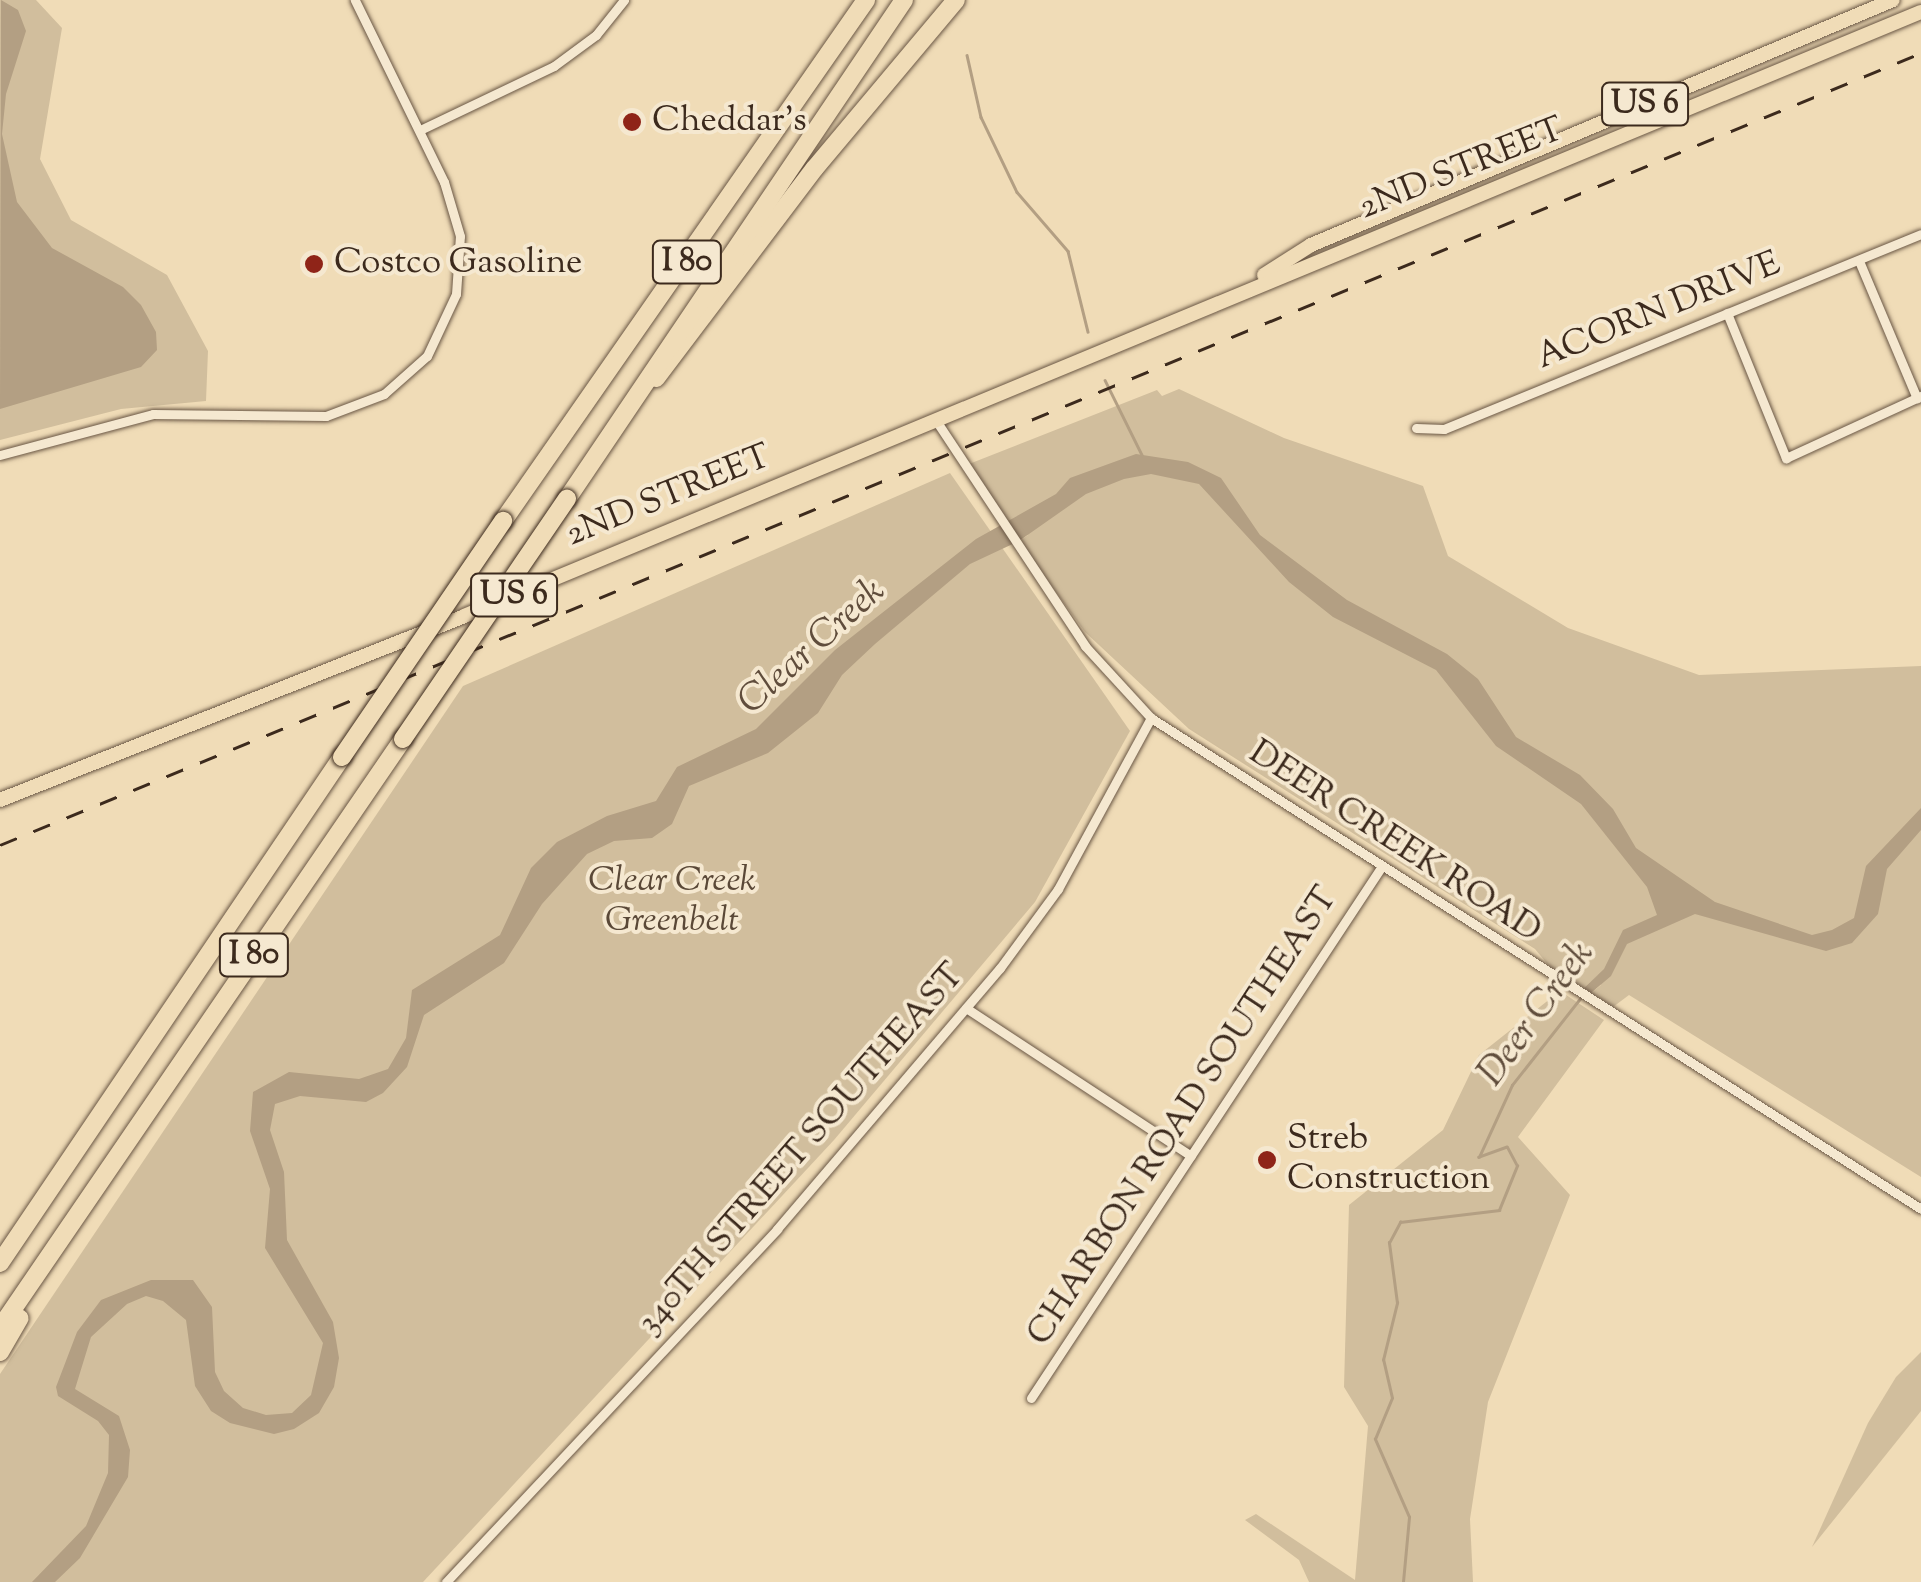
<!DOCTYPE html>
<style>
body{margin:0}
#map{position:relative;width:1921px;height:1582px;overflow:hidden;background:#f0dcb7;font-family:"Sorts Mill Goudy",serif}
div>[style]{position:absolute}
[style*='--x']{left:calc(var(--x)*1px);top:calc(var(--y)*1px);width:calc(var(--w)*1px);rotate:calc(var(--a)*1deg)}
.green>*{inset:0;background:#d1be9d}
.water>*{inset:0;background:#b39f83}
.stream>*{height:2.5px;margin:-1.25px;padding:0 1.25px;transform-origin:1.25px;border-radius:1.25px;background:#b39f83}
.roads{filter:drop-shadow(0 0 2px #695644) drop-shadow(0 0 2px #695644)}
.street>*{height:9px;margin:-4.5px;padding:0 4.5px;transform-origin:4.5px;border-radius:4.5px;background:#f5e8d0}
.primary>*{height:14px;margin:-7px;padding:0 7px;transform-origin:7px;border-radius:7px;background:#f0dcb7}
.highway>*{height:18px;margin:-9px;padding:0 9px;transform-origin:9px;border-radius:9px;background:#f0dcb7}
.rail>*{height:2.5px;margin-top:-1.25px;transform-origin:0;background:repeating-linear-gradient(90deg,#3c2a1d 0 18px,transparent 0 36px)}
.bridges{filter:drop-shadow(0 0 2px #3c2a1d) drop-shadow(0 0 2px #3c2a1d)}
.highway-bridge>*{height:18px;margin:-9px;padding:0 9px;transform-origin:9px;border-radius:9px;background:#f0dcb7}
.dots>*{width:28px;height:28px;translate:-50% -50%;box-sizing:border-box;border:5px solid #f5e8d0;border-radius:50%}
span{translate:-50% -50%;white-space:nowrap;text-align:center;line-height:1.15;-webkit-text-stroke:8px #f5e8d0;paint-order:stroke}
.shield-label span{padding:2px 8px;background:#f5e8d0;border:2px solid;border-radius:8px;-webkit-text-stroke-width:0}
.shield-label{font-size:32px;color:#3c2a1d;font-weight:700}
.poi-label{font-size:35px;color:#3c2a1d}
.left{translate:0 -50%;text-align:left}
.street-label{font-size:35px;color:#3c2a1d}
.park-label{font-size:35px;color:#5a4837;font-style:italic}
.water-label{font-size:38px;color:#604d3c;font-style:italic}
</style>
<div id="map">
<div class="green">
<i style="clip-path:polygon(0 0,36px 0,62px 28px,40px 159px,71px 220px,167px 275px,208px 351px,206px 401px,121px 409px,0 440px)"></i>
<i style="clip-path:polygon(1179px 389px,1284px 438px,1423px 486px,1448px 556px,1568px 628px,1699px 675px,1921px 666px,1921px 1177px,1629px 995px,1613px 1007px,1591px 993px,1601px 985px,1598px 975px,1584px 988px,1550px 967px,1535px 949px,1189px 729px,1085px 632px,1019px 541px,1028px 535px,1008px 523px,969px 464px,1157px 390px,1162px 396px)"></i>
<i style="clip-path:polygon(950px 473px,1130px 731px,1035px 902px,834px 1140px,423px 1582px,0 1582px,0 1374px,463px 686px)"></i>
<i style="clip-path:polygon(1560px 991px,1604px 1020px,1518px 1137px,1570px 1195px,1488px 1402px,1470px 1519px,1473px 1582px,1309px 1582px,1299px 1560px,1245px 1520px,1256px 1514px,1355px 1580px,1368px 1426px,1344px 1387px,1349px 1205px,1443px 1130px,1479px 1055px)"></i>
<i style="clip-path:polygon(1921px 1352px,1921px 1411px,1812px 1547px,1868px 1423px,1896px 1377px)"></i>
</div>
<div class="water">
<i style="clip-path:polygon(1px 0,18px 10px,26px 31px,6px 94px,2px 134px,17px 202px,52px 248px,123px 287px,141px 305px,156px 332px,157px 350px,141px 367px,0 409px)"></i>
<i style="clip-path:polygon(1136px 454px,1188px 462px,1221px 478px,1260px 535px,1347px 600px,1447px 654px,1478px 679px,1516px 737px,1580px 775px,1613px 809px,1636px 848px,1715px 902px,1812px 935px,1832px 930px,1854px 918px,1866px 866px,1921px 808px,1921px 830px,1887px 869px,1878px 914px,1852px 943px,1826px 951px,1695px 914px,1627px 944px,1611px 976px,1591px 993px,1584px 988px,1604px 969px,1623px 930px,1657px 915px,1647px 887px,1581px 804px,1496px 746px,1436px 670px,1333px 617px,1289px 582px,1199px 484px,1151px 474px,1124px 479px,1086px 494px,1019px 541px,970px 564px,875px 644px,842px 675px,818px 713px,768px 753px,689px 786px,672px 824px,652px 838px,614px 841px,587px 854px,542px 904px,504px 963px,424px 1015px,407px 1067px,383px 1093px,366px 1102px,300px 1096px,275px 1104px,270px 1130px,284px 1172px,287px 1240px,333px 1322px,339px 1358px,334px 1387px,319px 1413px,294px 1429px,274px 1434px,230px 1423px,211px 1411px,195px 1386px,186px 1320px,163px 1301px,146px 1296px,127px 1304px,91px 1337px,75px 1389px,119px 1416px,130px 1450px,128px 1477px,80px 1558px,55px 1582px,32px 1582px,86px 1526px,108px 1473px,109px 1435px,98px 1421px,58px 1396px,56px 1387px,77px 1332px,101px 1300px,151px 1280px,193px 1280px,212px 1307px,215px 1372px,224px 1391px,243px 1408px,266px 1415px,292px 1413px,311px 1395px,323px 1343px,265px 1248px,270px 1189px,250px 1131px,253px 1092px,289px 1072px,359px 1079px,388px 1069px,406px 1038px,412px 990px,500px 935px,531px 868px,557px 842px,607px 816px,656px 801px,677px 767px,756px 729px,835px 650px,976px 539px,1056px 494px,1070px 478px)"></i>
</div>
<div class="stream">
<i style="--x:967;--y:55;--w:64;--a:77.3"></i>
<i style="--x:981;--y:117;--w:83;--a:64.4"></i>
<i style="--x:1017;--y:192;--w:78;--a:49.2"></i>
<i style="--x:1068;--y:251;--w:83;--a:76.1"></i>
<i style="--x:1105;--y:380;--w:84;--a:63.7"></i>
<i style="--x:1403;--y:1582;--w:65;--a:-84.7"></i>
<i style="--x:1409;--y:1517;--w:85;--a:-113.6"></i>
<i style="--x:1375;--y:1439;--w:44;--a:-67.5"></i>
<i style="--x:1392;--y:1398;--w:39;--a:-103"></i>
<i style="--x:1383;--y:1360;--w:59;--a:-76.2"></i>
<i style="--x:1397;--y:1303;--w:61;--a:-97.6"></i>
<i style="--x:1389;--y:1243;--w:24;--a:-62"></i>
<i style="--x:1400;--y:1222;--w:100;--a:-6.9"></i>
<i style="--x:1499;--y:1210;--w:48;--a:-67.8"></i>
<i style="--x:1517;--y:1166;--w:21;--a:-118"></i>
<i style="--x:1507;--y:1147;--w:30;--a:160"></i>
<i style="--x:1479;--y:1157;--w:79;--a:-65.4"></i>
<i style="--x:1512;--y:1085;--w:113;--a:-51.8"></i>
</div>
<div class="roads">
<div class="street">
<i style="--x:420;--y:130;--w:148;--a:-25.5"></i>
<i style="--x:554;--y:66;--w:52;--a:-36.4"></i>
<i style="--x:596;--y:35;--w:45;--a:-51.3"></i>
<i style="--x:1859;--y:261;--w:149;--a:67.1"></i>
<i style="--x:1727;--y:313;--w:157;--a:67.9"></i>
<i style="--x:1786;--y:458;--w:149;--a:-24.7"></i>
<i style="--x:935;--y:419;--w:272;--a:56.5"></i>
<i style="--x:1085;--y:646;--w:98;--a:47.5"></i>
<i style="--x:1151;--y:718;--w:913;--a:32.52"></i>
<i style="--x:1416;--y:428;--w:28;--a:2"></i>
<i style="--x:1444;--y:429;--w:515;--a:-22.23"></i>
<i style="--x:0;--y:455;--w:158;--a:-15"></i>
<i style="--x:153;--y:414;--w:173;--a:0.7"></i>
<i style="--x:326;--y:416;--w:62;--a:-20.8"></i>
<i style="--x:384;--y:394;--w:57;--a:-41.5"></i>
<i style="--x:427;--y:356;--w:68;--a:-64.9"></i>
<i style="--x:456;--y:294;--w:58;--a:-86.1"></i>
<i style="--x:460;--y:236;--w:56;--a:-106.5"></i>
<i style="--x:444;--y:182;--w:203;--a:-116.1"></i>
<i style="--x:966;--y:1008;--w:269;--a:33.3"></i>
<i style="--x:1031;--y:1398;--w:637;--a:-56.58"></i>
<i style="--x:446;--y:1582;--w:484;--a:-46.8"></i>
<i style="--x:777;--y:1229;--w:343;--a:-49.5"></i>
<i style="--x:1000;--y:968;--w:98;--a:-53.7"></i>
<i style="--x:1058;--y:889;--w:195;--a:-61.5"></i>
</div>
<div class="primary">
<i style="--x:1264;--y:275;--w:56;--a:-32.6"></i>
<i style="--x:1311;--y:245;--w:631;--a:-22.83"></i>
<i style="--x:0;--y:800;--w:499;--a:-21.6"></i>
<i style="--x:464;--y:616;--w:1577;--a:-22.52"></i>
</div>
<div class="highway">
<i style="--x:656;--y:378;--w:263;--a:-52.9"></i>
<i style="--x:815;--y:168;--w:219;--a:-50"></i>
<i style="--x:567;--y:499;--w:602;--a:-55.97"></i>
<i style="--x:503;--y:521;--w:635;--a:-55.13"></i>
<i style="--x:0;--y:1263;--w:611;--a:-55.95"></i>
<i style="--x:0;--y:1328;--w:714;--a:-55.62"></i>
<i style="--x:0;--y:1352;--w:39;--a:-60"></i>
</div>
</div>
<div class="rail">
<i style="--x:0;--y:845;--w:2078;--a:-22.41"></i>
</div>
<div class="bridges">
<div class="highway-bridge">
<i style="--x:403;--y:739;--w:291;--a:-55.7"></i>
<i style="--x:342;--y:757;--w:286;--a:-55.7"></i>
</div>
</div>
<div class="dots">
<i style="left:632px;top:122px;background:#8f2418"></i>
<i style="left:314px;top:264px;background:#8f2418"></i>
<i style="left:1267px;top:1160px;background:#8f2418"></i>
</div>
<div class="shield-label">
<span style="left:1645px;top:104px">US 6</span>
<span style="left:687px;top:262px">I 80</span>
<span style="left:514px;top:595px">US 6</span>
<span style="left:254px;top:955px">I 80</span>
</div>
<div class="poi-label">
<span class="left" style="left:652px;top:122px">Cheddar's</span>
<span class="left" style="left:334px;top:264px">Costco Gasoline</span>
<span class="left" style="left:1287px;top:1160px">Streb<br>Construction</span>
</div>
<div class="street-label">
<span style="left:1462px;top:170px;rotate:-22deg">2ND STREET</span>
<span style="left:1659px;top:312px;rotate:-22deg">ACORN DRIVE</span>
<span style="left:669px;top:497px;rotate:-22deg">2ND STREET</span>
<span style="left:1394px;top:843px;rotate:33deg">DEER CREEK ROAD</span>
<span style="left:1184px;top:1117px;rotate:-57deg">CHARBON ROAD SOUTHEAST</span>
<span style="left:802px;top:1150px;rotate:-49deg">340TH STREET SOUTHEAST</span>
</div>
<div class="park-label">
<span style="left:672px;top:902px">Clear Creek<br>Greenbelt</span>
</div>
<div class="water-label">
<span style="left:813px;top:648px;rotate:-42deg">Clear Creek</span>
<span style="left:1538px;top:1015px;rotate:-54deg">Deer Creek</span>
</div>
</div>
